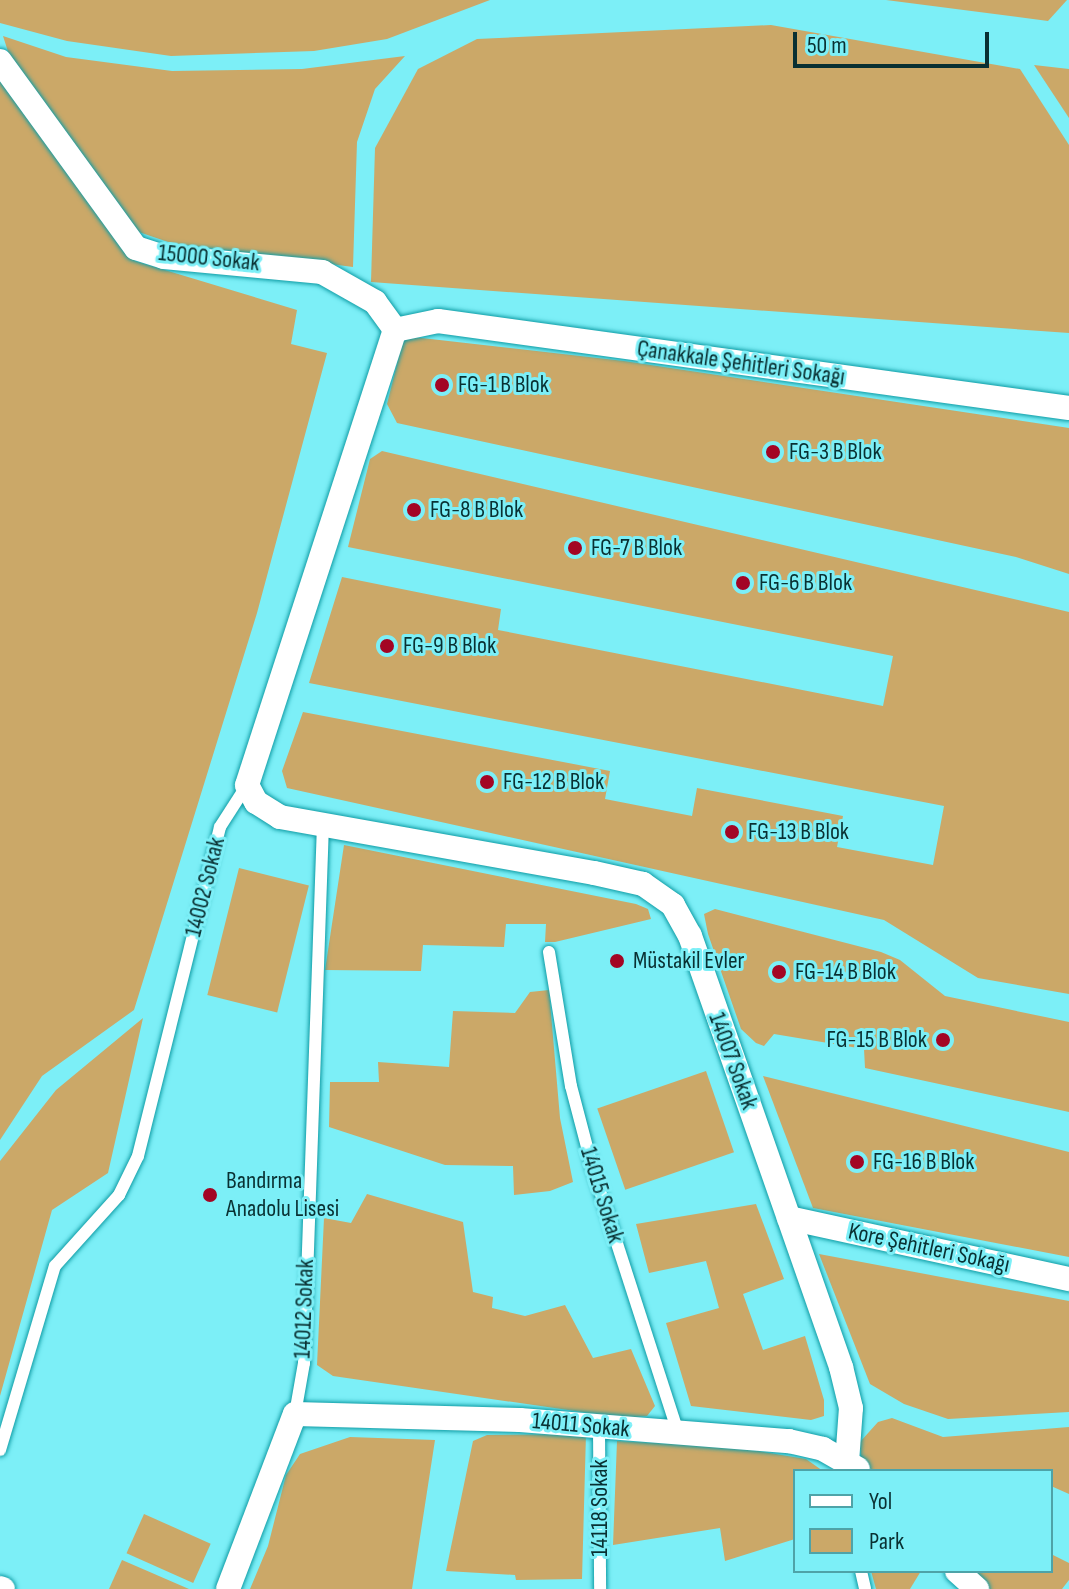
<!DOCTYPE html>
<meta charset="utf-8">
<style>
body{margin:0}
#map{position:relative;width:1069px;height:1589px;overflow:hidden;background:#7ceff7;font-family:"Sofia Sans Condensed",sans-serif}
div>[style]{position:absolute}
[style*='--x']{left:calc(var(--x)*1px);top:calc(var(--y)*1px);width:calc(var(--w)*1px);rotate:calc(var(--a)*1deg)}
.green>*{inset:0;background:#cba868;transform-origin:0 0}
.roads{filter:drop-shadow(0 0 2px #0f9ca5) drop-shadow(0 0 2px #0f9ca5)}
.service>*{height:12px;margin:-6px;padding:0 6px;transform-origin:6px;border-radius:6px;background:#fff}
.minor>*{height:24px;margin:-12px;padding:0 12px;transform-origin:12px;border-radius:12px;background:#fff}
.dots>*{width:22px;height:22px;translate:-50% -50%;box-sizing:border-box;border:4px solid #7ceff7;border-radius:50%}
span{translate:-50% -50%;white-space:nowrap;text-align:center;line-height:1.15;-webkit-text-stroke:6px #7ceff7;paint-order:stroke}
.street-label{font-size:24px;color:#093032}
.poi-label{font-size:24px;color:#093032}
.left{translate:0 -50%;text-align:left}
.right{translate:-100% -50%;text-align:right}
.legend{position:absolute;left:793px;top:1469px;width:260px;height:104px;box-sizing:border-box;background:#7ceff7;border:2px solid #4ea3a8;margin:0;padding:10px 14px;list-style:none;font-size:24px;color:#093032}
.legend li{display:flex;align-items:center;gap:16px;height:40px}
.legend b{width:40px;border:2px solid #4ea3a8}
.scale{position:absolute;left:793px;top:32px;width:196px;height:36px;box-sizing:border-box;border:4px solid #093032;border-top:0;padding-left:10px;font-size:24px;line-height:28px;white-space:nowrap;color:#093032;-webkit-text-stroke:6px #7ceff7;paint-order:stroke}
</style>
<div id="map">
<div class="green">
<i style="clip-path:polygon(0 0,490px 0,387px 39px,314px 51px,171px 56px,67px 41px,0 23px)"></i>
<i style="clip-path:polygon(886px 0,1067px 0,1048px 21px)"></i>
<i style="clip-path:polygon(771px 25px,1020px 69px,1069px 145px,1069px 333px,371px 282px,375px 148px,418px 69px,477px 39px)"></i>
<i style="clip-path:polygon(3px 36px,66px 57px,172px 71px,302px 69px,405px 56px,375px 89px,357px 142px,353px 267px,171px 243px,127px 228px,13px 67px)"></i>
<i style="clip-path:polygon(1034px 65px,1069px 69px,1069px 118px)"></i>
<i style="clip-path:polygon(0 81px,135px 261px,297px 310px,291px 344px,327px 353px,257px 613px,134px 1010px,42px 1076px,0 1140px)"></i>
<i style="clip-path:polygon(404px 336px,624px 361px,1069px 428px,1069px 574px,1016px 557px,397px 423px,387px 404px)"></i>
<i style="clip-path:polygon(382px 451px,1069px 612px,1069px 994px,978px 978px,884px 920px,287px 788px,282px 771px,303px 712px,610px 771px,605px 799px,692px 816px,697px 788px,843px 816px,837px 847px,933px 865px,944px 806px,309px 683px,342px 577px,501px 609px,498px 630px,883px 706px,893px 656px,348px 547px,370px 459px)"></i>
<i style="clip-path:polygon(344px 845px,636px 904px,648px 909px,651px 919px,555px 942px,545px 942px,546px 924px,506px 924px,504px 947px,423px 945px,421px 971px,325px 970px)"></i>
<i style="left:239px;top:868px;width:72px;height:131px;rotate:14deg"></i>
<i style="clip-path:polygon(715px 909px,881px 952px,900px 960px,945px 996px,1069px 1022px,1069px 1112px,865px 1068px,864px 1049px,774px 1034px,764px 1046px,756px 1043px,741px 1029px,708px 934px,704px 914px)"></i>
<i style="clip-path:polygon(549px 990px,560px 1118px,573px 1182px,550px 1191px,514px 1195px,513px 1166px,445px 1165px,329px 1127px,330px 1082px,379px 1082px,378px 1062px,449px 1067px,453px 1011px,515px 1013px,530px 992px)"></i>
<i style="clip-path:polygon(143px 1018px,108px 1173px,52px 1210px,0 1396px,0 1161px,56px 1090px)"></i>
<i style="left:706px;top:1071px;width:86px;height:115px;rotate:71deg"></i>
<i style="clip-path:polygon(763px 1076px,1069px 1152px,1069px 1257px,813px 1208px)"></i>
<i style="clip-path:polygon(367px 1194px,463px 1222px,473px 1292px,493px 1297px,492px 1308px,525px 1316px,565px 1305px,593px 1358px,631px 1349px,655px 1406px,647px 1416px,623px 1418px,333px 1376px,317px 1365px,324px 1218px,351px 1223px)"></i>
<i style="clip-path:polygon(756px 1204px,784px 1279px,743px 1294px,763px 1350px,805px 1336px,824px 1400px,824px 1416px,811px 1420px,691px 1406px,666px 1323px,719px 1308px,706px 1261px,649px 1273px,636px 1224px)"></i>
<i style="clip-path:polygon(819px 1254px,1069px 1301px,1069px 1412px,948px 1419px,904px 1404px,870px 1384px)"></i>
<i style="clip-path:polygon(892px 1418px,943px 1437px,1069px 1427px,1069px 1494px,1051px 1486px,1051px 1471px,870px 1471px,861px 1457px,860px 1442px,878px 1422px)"></i>
<i style="clip-path:polygon(586px 1434px,582px 1579px,516px 1580px,515px 1575px,446px 1571px,473px 1441px,487px 1435px)"></i>
<i style="clip-path:polygon(350px 1437px,435px 1440px,412px 1589px,250px 1589px,268px 1546px,286px 1475px,300px 1454px)"></i>
<i style="clip-path:polygon(617px 1441px,733px 1447px,806px 1459px,823px 1471px,795px 1471px,795px 1539px,725px 1561px,720px 1528px,613px 1545px)"></i>
<i style="left:144px;top:1514px;width:73px;height:43px;rotate:24deg"></i>
<i style="clip-path:polygon(1051px 1554px,1069px 1563px,1069px 1580px,1062px 1589px,986px 1589px,966px 1571px,1051px 1571px)"></i>
<i style="clip-path:polygon(122px 1560px,189px 1589px,109px 1589px)"></i>
<i style="clip-path:polygon(871px 1571px,921px 1571px,910px 1589px,876px 1589px)"></i>
</div>
<div class="roads">
<div class="service">
<i style="--x:549;--y:952;--w:136;--a:80.7"></i>
<i style="--x:571;--y:1086;--w:83;--a:75.3"></i>
<i style="--x:592;--y:1166;--w:281;--a:72.1"></i>
<i style="--x:295;--y:1414;--w:52;--a:-80"></i>
<i style="--x:304;--y:1363;--w:538;--a:-87.98"></i>
<i style="--x:599;--y:1428;--w:161;--a:89.6"></i>
<i style="--x:0;--y:1450;--w:192;--a:-73.4"></i>
<i style="--x:55;--y:1266;--w:96;--a:-48"></i>
<i style="--x:119;--y:1195;--w:43;--a:-64"></i>
<i style="--x:138;--y:1156;--w:339;--a:-76"></i>
<i style="--x:220;--y:827;--w:50;--a:-57.3"></i>
<i style="--x:861;--y:1571;--w:18;--a:77"></i>
</div>
<div class="minor">
<i style="--x:0;--y:61;--w:231;--a:54"></i>
<i style="--x:136;--y:248;--w:29;--a:18"></i>
<i style="--x:164;--y:257;--w:159;--a:5.4"></i>
<i style="--x:322;--y:272;--w:61;--a:29.5"></i>
<i style="--x:375;--y:302;--w:34;--a:54"></i>
<i style="--x:789;--y:1218;--w:287;--a:12.3"></i>
<i style="--x:847;--y:1462;--w:54;--a:-85.8"></i>
<i style="--x:851;--y:1408;--w:42;--a:-103.7"></i>
<i style="--x:841;--y:1367;--w:457;--a:-109.3"></i>
<i style="--x:690;--y:936;--w:35;--a:-119"></i>
<i style="--x:673;--y:905;--w:37;--a:-145"></i>
<i style="--x:643;--y:884;--w:50;--a:-167.3"></i>
<i style="--x:594;--y:873;--w:319;--a:-169.9"></i>
<i style="--x:280;--y:817;--w:28;--a:-148"></i>
<i style="--x:256;--y:802;--w:19;--a:-118"></i>
<i style="--x:247;--y:785;--w:478;--a:-72"></i>
<i style="--x:395;--y:330;--w:44;--a:-11.8"></i>
<i style="--x:438;--y:321;--w:637;--a:7.85"></i>
<i style="--x:957;--y:1571;--w:27;--a:42"></i>
<i style="--x:0;--y:1588;--w:3;--a:18"></i>
<i style="--x:228;--y:1589;--w:187;--a:-69.1"></i>
<i style="--x:295;--y:1414;--w:225;--a:1.5"></i>
<i style="--x:520;--y:1420;--w:270;--a:4.5"></i>
<i style="--x:789;--y:1441;--w:35;--a:13"></i>
<i style="--x:823;--y:1449;--w:40;--a:29.7"></i>
</div>
</div>
<div class="dots">
<i style="left:442px;top:385px;background:#a30524"></i>
<i style="left:773px;top:452px;background:#a30524"></i>
<i style="left:414px;top:510px;background:#a30524"></i>
<i style="left:575px;top:548px;background:#a30524"></i>
<i style="left:743px;top:583px;background:#a30524"></i>
<i style="left:387px;top:646px;background:#a30524"></i>
<i style="left:487px;top:782px;background:#a30524"></i>
<i style="left:732px;top:832px;background:#a30524"></i>
<i style="left:617px;top:961px;background:#a30524"></i>
<i style="left:779px;top:972px;background:#a30524"></i>
<i style="left:943px;top:1040px;background:#a30524"></i>
<i style="left:857px;top:1162px;background:#a30524"></i>
<i style="left:210px;top:1195px;background:#a30524"></i>
</div>
<div class="street-label">
<span style="left:209px;top:258px;rotate:6deg">15000 Sokak</span>
<span style="left:741px;top:363px;rotate:8deg">Çanakkale Şehitleri Sokağı</span>
<span style="left:205px;top:887px;rotate:-76deg">14002 Sokak</span>
<span style="left:733px;top:1061px;rotate:70deg">14007 Sokak</span>
<span style="left:602px;top:1195px;rotate:73deg">14015 Sokak</span>
<span style="left:929px;top:1248px;rotate:12deg">Kore Şehitleri Sokağı</span>
<span style="left:304px;top:1309px;rotate:-88deg">14012 Sokak</span>
<span style="left:581px;top:1425px;rotate:5deg">14011 Sokak</span>
<span style="left:600px;top:1508px;rotate:-90deg">14118 Sokak</span>
</div>
<div class="poi-label">
<span class="left" style="left:458px;top:385px">FG-1 B Blok</span>
<span class="left" style="left:789px;top:452px">FG-3 B Blok</span>
<span class="left" style="left:430px;top:510px">FG-8 B Blok</span>
<span class="left" style="left:591px;top:548px">FG-7 B Blok</span>
<span class="left" style="left:759px;top:583px">FG-6 B Blok</span>
<span class="left" style="left:403px;top:646px">FG-9 B Blok</span>
<span class="left" style="left:503px;top:782px">FG-12 B Blok</span>
<span class="left" style="left:748px;top:832px">FG-13 B Blok</span>
<span class="left" style="left:633px;top:961px">Müstakil Evler</span>
<span class="left" style="left:795px;top:972px">FG-14 B Blok</span>
<span class="right" style="left:927px;top:1040px">FG-15 B Blok</span>
<span class="left" style="left:873px;top:1162px">FG-16 B Blok</span>
<span class="left" style="left:226px;top:1195px">Bandırma<br>Anadolu Lisesi</span>
</div>
<ul class="legend">
<li><b style="height:10px;background:#fff"></b>Yol</li>
<li><b style="height:22px;background:#cba868"></b>Park</li>
</ul>
<div class="scale">50 m</div>
</div>
